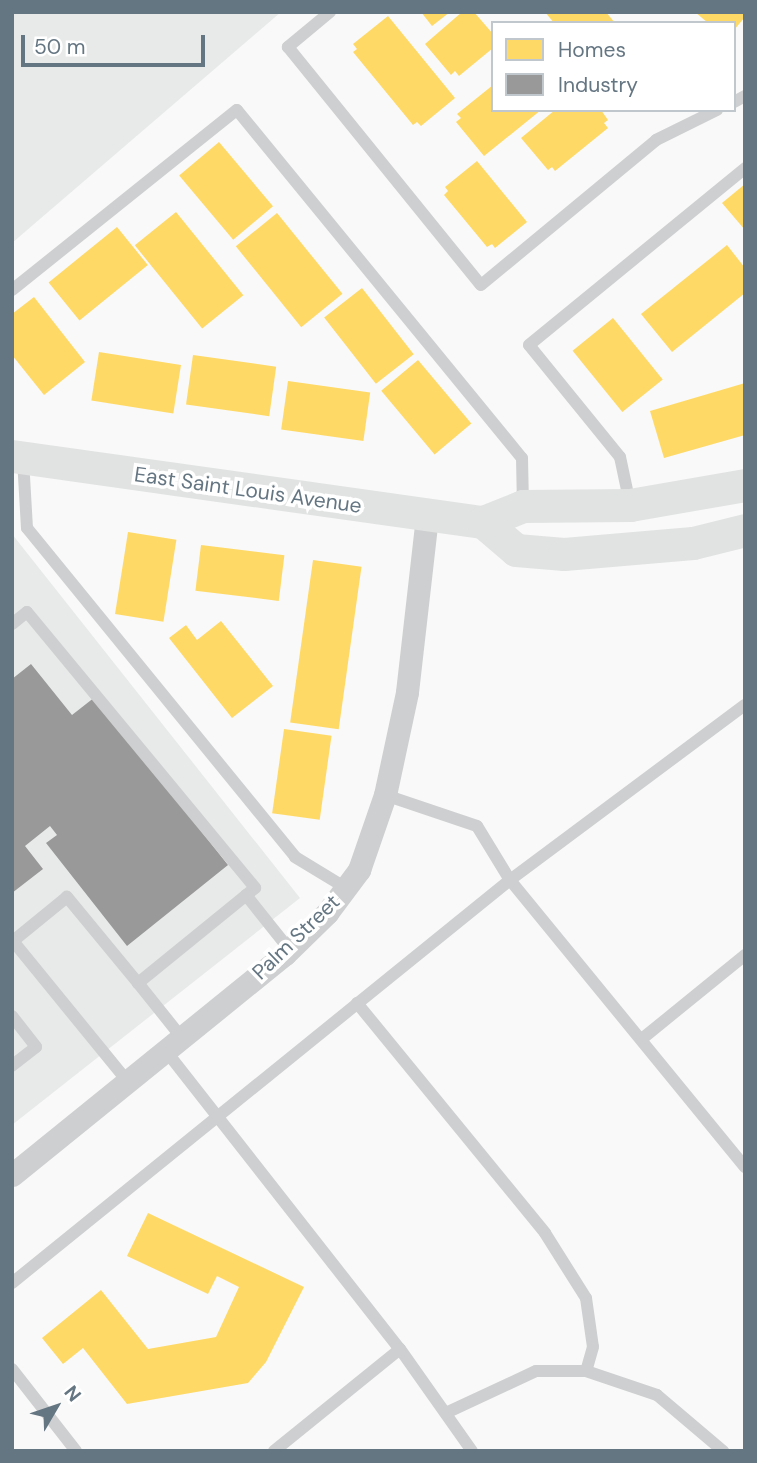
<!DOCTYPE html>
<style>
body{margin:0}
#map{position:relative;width:757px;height:1463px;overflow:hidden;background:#f9f9f9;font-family:"DM Sans",sans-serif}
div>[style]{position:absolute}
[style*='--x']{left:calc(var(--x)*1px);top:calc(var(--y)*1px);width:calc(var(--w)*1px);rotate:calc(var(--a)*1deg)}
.built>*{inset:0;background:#e8e9e9}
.homes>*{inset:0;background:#ffd966;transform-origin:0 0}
.industry>*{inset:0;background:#999}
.service>*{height:12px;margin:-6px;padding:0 6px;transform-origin:6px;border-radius:6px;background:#cecfd0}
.minor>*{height:23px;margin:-11.5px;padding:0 11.5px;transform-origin:11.5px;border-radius:11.5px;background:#cecfd0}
.secondary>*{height:33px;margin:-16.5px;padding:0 16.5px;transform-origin:16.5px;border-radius:16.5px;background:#e1e2e2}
span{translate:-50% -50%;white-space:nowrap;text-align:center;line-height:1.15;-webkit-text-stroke:7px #fff;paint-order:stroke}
.street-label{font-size:21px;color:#657683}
.frame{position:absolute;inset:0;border:14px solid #657683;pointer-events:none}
.legend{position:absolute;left:491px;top:21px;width:245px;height:91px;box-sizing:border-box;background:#fff;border:2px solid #c1c8cd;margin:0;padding:9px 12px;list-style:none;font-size:21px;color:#657683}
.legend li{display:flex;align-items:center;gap:14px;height:35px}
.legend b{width:35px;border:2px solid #c1c8cd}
.north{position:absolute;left:21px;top:1372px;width:70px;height:70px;-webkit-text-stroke:5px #fff;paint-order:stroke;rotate:51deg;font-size:19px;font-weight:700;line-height:28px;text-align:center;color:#657683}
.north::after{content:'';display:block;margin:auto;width:24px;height:32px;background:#657683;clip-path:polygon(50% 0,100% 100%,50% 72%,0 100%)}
.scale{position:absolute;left:21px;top:35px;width:184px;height:32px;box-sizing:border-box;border:4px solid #657683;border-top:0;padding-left:9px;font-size:21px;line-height:24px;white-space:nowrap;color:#657683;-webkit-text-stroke:5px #fff;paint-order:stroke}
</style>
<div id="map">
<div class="built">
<i style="clip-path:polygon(12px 12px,281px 12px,12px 243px)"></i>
<i style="clip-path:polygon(12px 534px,300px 898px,12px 1125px)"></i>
</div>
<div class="homes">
<i style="clip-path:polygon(421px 12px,450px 12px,432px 26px)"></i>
<i style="clip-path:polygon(462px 12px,474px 12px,493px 34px,493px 48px,459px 76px,455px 71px,451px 75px,425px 44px)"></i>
<i style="clip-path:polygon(545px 12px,606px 12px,615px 23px,554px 23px)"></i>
<i style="clip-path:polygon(695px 12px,745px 12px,745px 17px,734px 30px,734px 23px,708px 23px)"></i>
<i style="clip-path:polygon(388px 16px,455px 98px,421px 126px,417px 122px,413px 125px,353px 52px,357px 49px,353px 44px)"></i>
<i style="clip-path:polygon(493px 85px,493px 110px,541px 110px,484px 156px,456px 122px,461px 118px,457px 114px)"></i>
<i style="clip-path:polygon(555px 110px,601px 110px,608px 120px,604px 123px,608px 128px,555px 171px,552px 167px,548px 170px,521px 138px)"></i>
<i style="left:219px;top:142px;width:84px;height:52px;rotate:50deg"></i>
<i style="clip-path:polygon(477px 161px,527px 222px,495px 248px,492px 244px,487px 247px,444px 195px,448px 191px,445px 187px)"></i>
<i style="clip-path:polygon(745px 184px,745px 230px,722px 203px)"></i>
<i style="left:176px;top:212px;width:107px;height:53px;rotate:51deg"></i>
<i style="left:277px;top:213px;width:104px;height:53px;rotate:51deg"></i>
<i style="left:117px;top:227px;width:49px;height:88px;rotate:51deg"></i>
<i style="clip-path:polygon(727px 245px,745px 268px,745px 293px,672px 352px,641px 314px)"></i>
<i style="left:362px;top:288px;width:84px;height:48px;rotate:52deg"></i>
<i style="clip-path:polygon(34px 297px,85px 362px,44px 395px,12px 355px,12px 314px)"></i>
<i style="left:613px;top:318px;width:79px;height:52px;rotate:51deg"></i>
<i style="left:99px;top:352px;width:83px;height:49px;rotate:9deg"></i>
<i style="left:193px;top:355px;width:84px;height:50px;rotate:8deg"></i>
<i style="left:418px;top:360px;width:83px;height:48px;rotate:50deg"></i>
<i style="left:288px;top:381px;width:83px;height:49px;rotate:8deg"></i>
<i style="clip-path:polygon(745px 383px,745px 435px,664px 458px,650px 411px)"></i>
<i style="left:128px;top:532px;width:49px;height:83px;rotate:9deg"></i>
<i style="left:201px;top:545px;width:84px;height:46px;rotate:7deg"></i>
<i style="left:313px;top:560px;width:49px;height:164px;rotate:8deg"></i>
<i style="clip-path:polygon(221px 621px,273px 686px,232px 718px,169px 638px,186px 625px,197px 640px)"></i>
<i style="left:284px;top:729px;width:48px;height:85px;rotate:8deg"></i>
<i style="clip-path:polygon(148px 1213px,304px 1287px,266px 1362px,248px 1383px,127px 1404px,83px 1348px,63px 1364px,42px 1338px,101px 1290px,148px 1349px,216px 1337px,239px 1287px,217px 1276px,208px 1294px,127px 1256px)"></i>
</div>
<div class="industry">
<i style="clip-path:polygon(31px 664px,72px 715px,95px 697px,228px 865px,127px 946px,46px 843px,57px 835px,50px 826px,25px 846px,43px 869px,12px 893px,12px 679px)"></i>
</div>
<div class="service">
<i style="--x:330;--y:12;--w:55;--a:140.2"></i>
<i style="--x:288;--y:47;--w:306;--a:51"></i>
<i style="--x:481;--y:285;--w:227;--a:-39.6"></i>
<i style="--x:656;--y:140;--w:68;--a:-26.2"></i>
<i style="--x:734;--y:102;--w:13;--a:-29"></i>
<i style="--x:12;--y:290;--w:288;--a:-38.7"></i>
<i style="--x:237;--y:110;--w:450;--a:50.7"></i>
<i style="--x:522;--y:458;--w:48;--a:88.8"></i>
<i style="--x:23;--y:459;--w:69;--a:86.7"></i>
<i style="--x:27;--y:528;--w:424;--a:50.8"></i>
<i style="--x:295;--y:857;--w:60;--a:31.3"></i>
<i style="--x:630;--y:504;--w:48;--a:-102"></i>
<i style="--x:620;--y:457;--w:144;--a:-129.1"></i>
<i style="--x:529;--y:345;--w:279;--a:-39.3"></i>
<i style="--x:12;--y:624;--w:19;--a:-39"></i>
<i style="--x:27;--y:612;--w:358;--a:50.4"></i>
<i style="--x:255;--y:888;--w:151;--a:140.9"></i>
<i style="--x:138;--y:983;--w:112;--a:-129.5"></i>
<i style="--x:67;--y:897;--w:70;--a:140.8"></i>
<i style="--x:13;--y:941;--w:182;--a:50.8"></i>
<i style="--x:385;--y:795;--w:97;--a:18.6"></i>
<i style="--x:477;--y:826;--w:63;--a:58.6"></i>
<i style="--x:510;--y:880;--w:371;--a:50.7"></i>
<i style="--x:246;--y:895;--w:69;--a:51.5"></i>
<i style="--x:138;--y:983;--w:70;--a:51.3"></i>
<i style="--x:357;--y:1003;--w:297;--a:50.7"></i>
<i style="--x:545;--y:1233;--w:77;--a:57.8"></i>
<i style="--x:586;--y:1298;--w:49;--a:81.9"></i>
<i style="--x:593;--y:1347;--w:25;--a:106"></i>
<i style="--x:12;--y:1016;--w:39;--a:52"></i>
<i style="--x:36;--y:1047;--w:31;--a:142"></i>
<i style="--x:643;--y:1038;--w:132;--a:-39.1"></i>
<i style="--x:166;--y:1051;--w:379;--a:51.9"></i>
<i style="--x:400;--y:1349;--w:125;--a:54.8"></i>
<i style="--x:12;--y:1283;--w:641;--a:-38.98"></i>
<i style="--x:510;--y:880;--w:293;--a:-36.7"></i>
<i style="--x:12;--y:1369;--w:104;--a:52"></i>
<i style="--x:448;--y:1412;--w:97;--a:-25"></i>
<i style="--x:536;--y:1371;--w:50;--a:0"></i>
<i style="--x:586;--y:1371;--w:75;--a:18.7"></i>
<i style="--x:657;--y:1395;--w:87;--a:40.3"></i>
<i style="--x:274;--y:1451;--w:162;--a:-39"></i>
</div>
<div class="minor">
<i style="--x:12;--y:1175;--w:351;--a:-39"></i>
<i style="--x:285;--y:954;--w:59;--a:-44.3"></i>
<i style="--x:327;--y:913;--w:54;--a:-53.3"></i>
<i style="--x:359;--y:870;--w:79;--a:-70.9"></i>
<i style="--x:385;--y:795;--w:105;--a:-77.9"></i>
<i style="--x:407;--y:692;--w:177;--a:-83.5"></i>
</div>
<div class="secondary">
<i style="--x:12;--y:456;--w:476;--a:8"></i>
<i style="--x:483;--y:522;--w:43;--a:-21.8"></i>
<i style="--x:523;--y:506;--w:107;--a:-0.5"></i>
<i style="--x:630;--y:505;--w:117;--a:-9.9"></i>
<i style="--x:483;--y:522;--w:43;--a:40.3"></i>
<i style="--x:516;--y:550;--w:48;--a:4.8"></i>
<i style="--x:564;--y:554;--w:129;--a:-4.9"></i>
<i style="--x:693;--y:543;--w:54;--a:-14"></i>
</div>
<div class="street-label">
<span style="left:248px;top:490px;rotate:8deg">East Saint Louis Avenue</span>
<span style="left:296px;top:937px;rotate:-44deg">Palm Street</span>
</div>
<div class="frame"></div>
<ul class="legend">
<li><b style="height:19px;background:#ffd966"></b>Homes</li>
<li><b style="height:19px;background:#999"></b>Industry</li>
</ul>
<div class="north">N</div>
<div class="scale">50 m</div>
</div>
